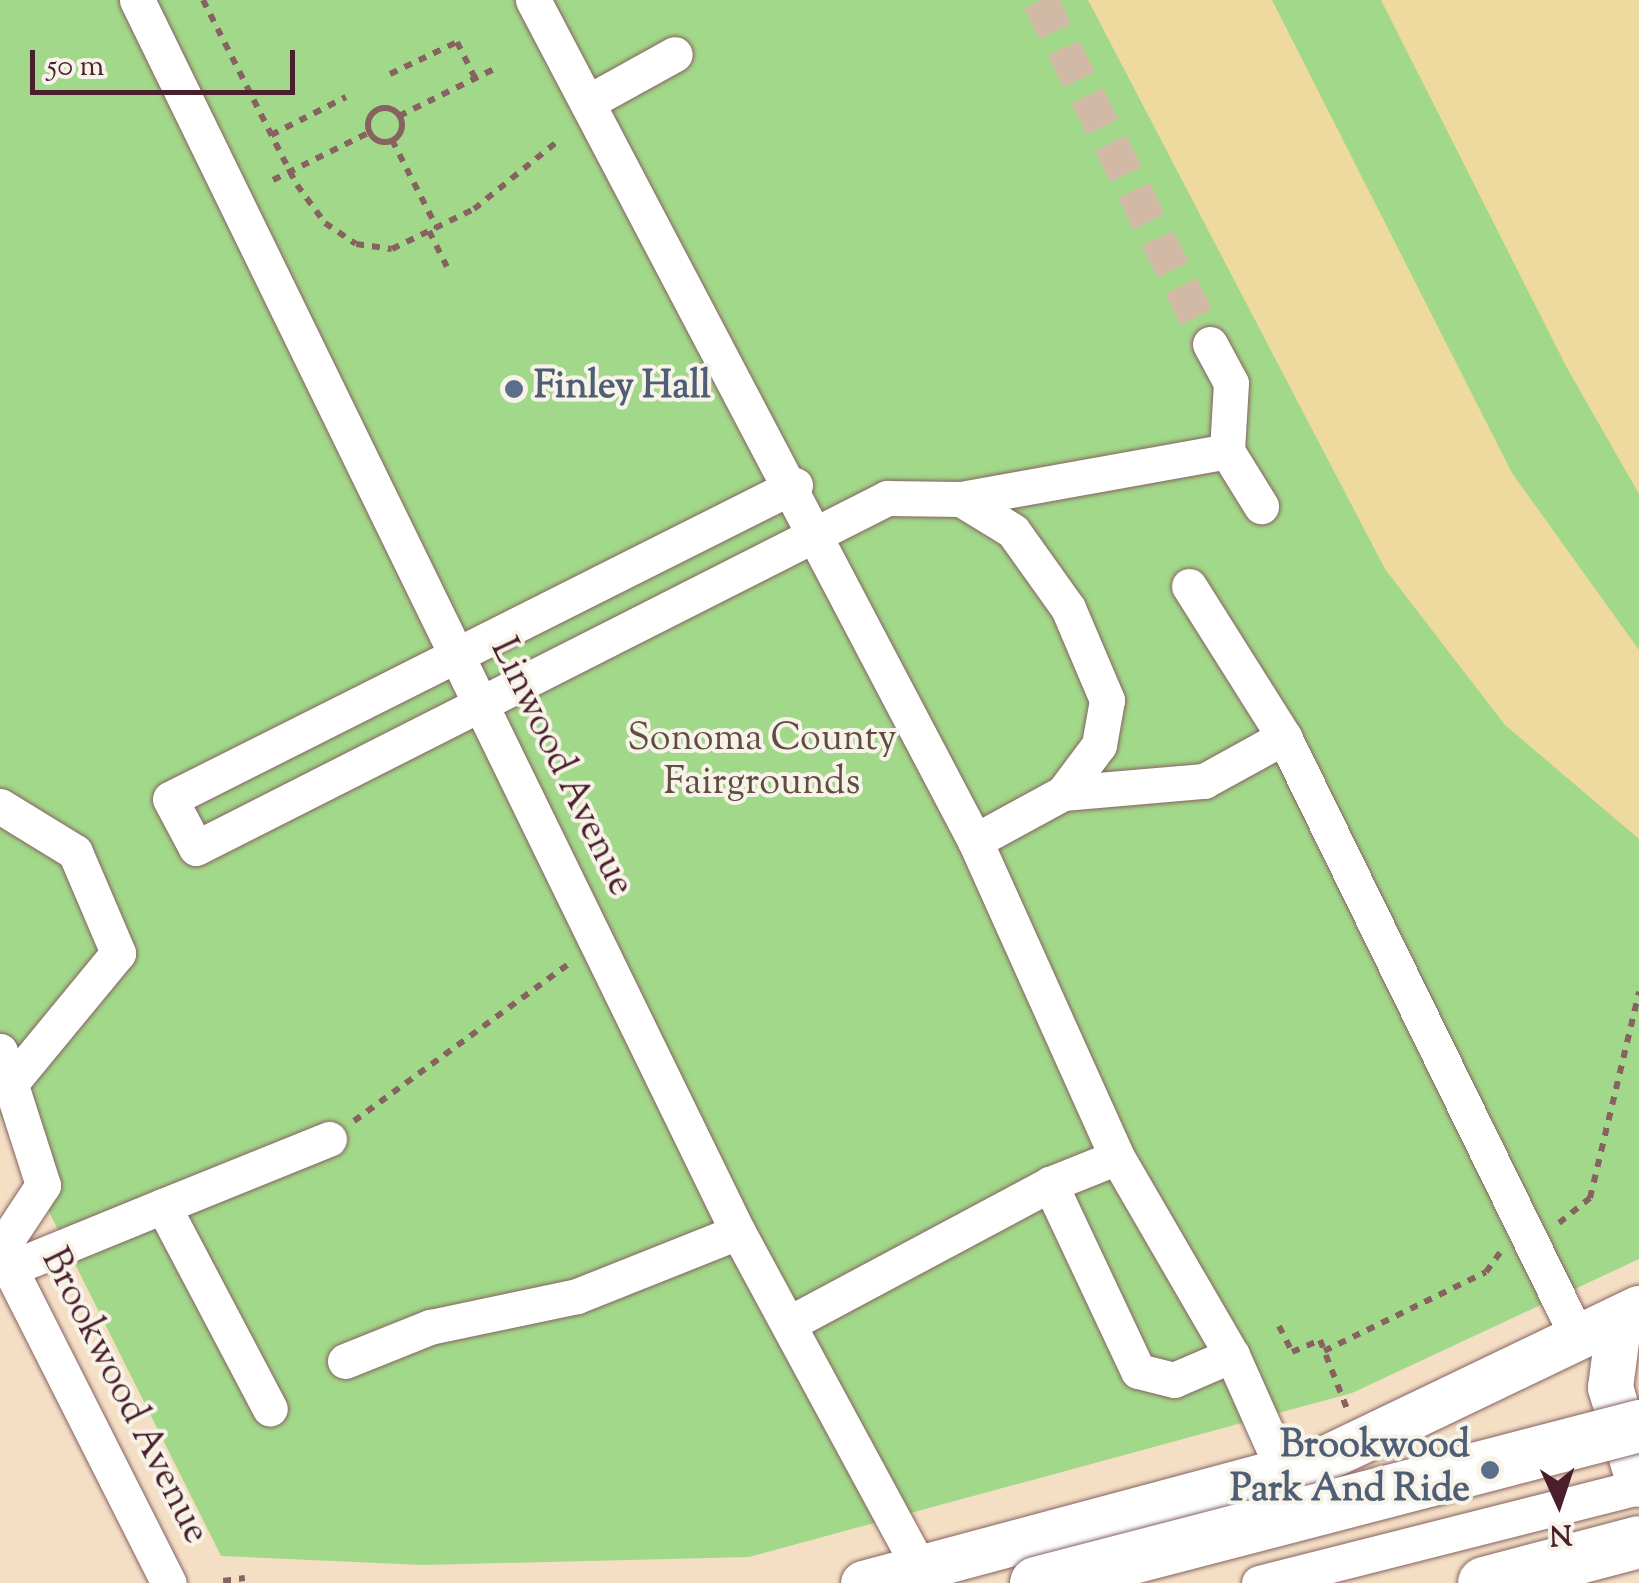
<!DOCTYPE html>
<style>
body{margin:0}
#map{position:relative;width:1639px;height:1583px;overflow:hidden;background:#f4dfc5;font-family:"Sorts Mill Goudy",serif}
div>[style]{position:absolute}
[style*='--x']{left:calc(var(--x)*1px);top:calc(var(--y)*1px);width:calc(var(--w)*1px);rotate:calc(var(--a)*1deg)}
.green>*{inset:0;background:#a2d889}
.sand>*{inset:0;background:#eeda9e}
.minor-tunnel>*{height:35px;margin-top:-17.5px;transform-origin:0;background:repeating-linear-gradient(90deg,#d2b9a6 0 35px,transparent 0 53px)}
.path>*{height:6px;margin-top:-3px;transform-origin:0;background:repeating-linear-gradient(90deg,#866261 0 8px,transparent 0 16px)}
.path>.ring{margin:-3px;padding:0;box-sizing:content-box;background:none;border:6px solid #866261;border-radius:50%}
.roads{filter:drop-shadow(0 0 2px #866261) drop-shadow(0 0 2px #866261)}
.minor>*{height:35px;margin:-17.5px;padding:0 17.5px;transform-origin:17.5px;border-radius:17.5px;background:#fff}
.major>*{height:45px;margin:-22.5px;padding:0 22.5px;transform-origin:22.5px;border-radius:22.5px;background:#fff}
.highway>*{height:52px;margin:-26px;padding:0 26px;transform-origin:26px;border-radius:26px;background:#fff}
.bridges{filter:drop-shadow(0 0 2px #866261) drop-shadow(0 0 2px #866261)}
.highway-bridge>*{height:52px;margin:-26px;padding:0 26px;transform-origin:26px;border-radius:26px;background:#fff}
.dots>*{width:28px;height:28px;translate:-50% -50%;box-sizing:border-box;border:5px solid #f7f3e8;border-radius:50%}
span{translate:-50% -50%;white-space:nowrap;text-align:center;line-height:1.15;-webkit-text-stroke:8px #f7f3e8;paint-order:stroke}
.service-label{font-size:38px;color:#4e5e75;font-weight:700}
.left{translate:0 -50%;text-align:left}
.right{translate:-100% -50%;text-align:right}
.park-label{font-size:38px;color:#604d42}
.street-label{font-size:38px;color:#4a1f2b}
.north{position:absolute;left:1509px;top:1453px;width:100px;height:100px;-webkit-text-stroke:8px #f7f3e8;paint-order:stroke;rotate:177deg;font-size:28px;font-weight:700;line-height:40px;text-align:center;color:#4a1f2b}
.north::after{content:'';display:block;margin:auto;width:35px;height:45px;background:#4a1f2b;clip-path:polygon(50% 0,100% 100%,50% 72%,0 100%)}
.scale{position:absolute;left:30px;top:50px;width:265px;height:45px;box-sizing:border-box;border:5px solid #4a1f2b;border-top:0;padding-left:12px;font-size:30px;line-height:35px;white-space:nowrap;color:#4a1f2b;-webkit-text-stroke:8px #f7f3e8;paint-order:stroke}
</style>
<div id="map">
<div class="green">
<i style="clip-path:polygon(0 0,1639px 0,1639px 1259px,1352px 1393px,749px 1557px,423px 1565px,221px 1556px,0 1114px)"></i>
</div>
<div class="sand">
<i style="clip-path:polygon(1088px 0,1272px 0,1512px 473px,1639px 650px,1639px 839px,1505px 725px,1385px 569px)"></i>
<i style="clip-path:polygon(1381px 0,1639px 0,1639px 494px,1567px 368px)"></i>
</div>
<div class="minor-tunnel">
<i style="--x:1040;--y:0;--w:384;--a:63.7"></i>
</div>
<div class="path">
<i style="--x:203;--y:0;--w:208;--a:63.1"></i>
<i style="--x:297;--y:185;--w:47;--a:53.6"></i>
<i style="--x:325;--y:223;--w:37;--a:34"></i>
<i style="--x:356;--y:244;--w:36;--a:8"></i>
<i style="--x:392;--y:249;--w:91;--a:-26"></i>
<i style="--x:474;--y:209;--w:108;--a:-39"></i>
<i style="--x:390;--y:74;--w:74;--a:-25.5"></i>
<i style="--x:457;--y:42;--w:40;--a:63.4"></i>
<i class="ring" style="left:368px;top:108px;width:28px;height:28px"></i>
<i style="--x:399;--y:116;--w:106;--a:-26.3"></i>
<i style="--x:271;--y:135;--w:84;--a:-26.9"></i>
<i style="--x:392;--y:140;--w:99;--a:62.9"></i>
<i style="--x:273;--y:180;--w:108;--a:-26.3"></i>
<i style="--x:429;--y:231;--w:40;--a:63.4"></i>
<i style="--x:354;--y:1121;--w:268;--a:-36.2"></i>
<i style="--x:1559;--y:1223;--w:40;--a:-39"></i>
<i style="--x:1590;--y:1198;--w:212;--a:-76.6"></i>
<i style="--x:1279;--y:1326;--w:29;--a:63"></i>
<i style="--x:1292;--y:1352;--w:30;--a:-23"></i>
<i style="--x:1320;--y:1340;--w:74;--a:68.6"></i>
<i style="--x:1324;--y:1351;--w:180;--a:-26"></i>
<i style="--x:1486;--y:1272;--w:24;--a:-54"></i>
<i style="--x:223;--y:1581;--w:22;--a:-8"></i>
</div>
<div class="roads">
<div class="minor">
<i style="--x:137;--y:0;--w:1371;--a:64"></i>
<i style="--x:738;--y:1232;--w:382;--a:61.6"></i>
<i style="--x:533;--y:0;--w:950;--a:62.28"></i>
<i style="--x:588;--y:102;--w:99;--a:-28.9"></i>
<i style="--x:1210;--y:344;--w:44;--a:61.7"></i>
<i style="--x:1231;--y:383;--w:68;--a:93.4"></i>
<i style="--x:795;--y:485;--w:699;--a:153.33"></i>
<i style="--x:170;--y:799;--w:55;--a:62"></i>
<i style="--x:196;--y:848;--w:775;--a:-26.86"></i>
<i style="--x:887;--y:498;--w:74;--a:0.8"></i>
<i style="--x:961;--y:499;--w:61;--a:31.6"></i>
<i style="--x:1013;--y:531;--w:95;--a:54.5"></i>
<i style="--x:1068;--y:608;--w:100;--a:67"></i>
<i style="--x:1107;--y:700;--w:46;--a:100.1"></i>
<i style="--x:1099;--y:745;--w:60;--a:126.9"></i>
<i style="--x:961;--y:499;--w:270;--a:-10.2"></i>
<i style="--x:1227;--y:451;--w:65;--a:58.3"></i>
<i style="--x:1189;--y:586;--w:178;--a:57.8"></i>
<i style="--x:1284;--y:737;--w:669;--a:63.93"></i>
<i style="--x:0;--y:806;--w:88;--a:31.5"></i>
<i style="--x:75;--y:852;--w:110;--a:66.9"></i>
<i style="--x:118;--y:953;--w:163;--a:129.5"></i>
<i style="--x:0;--y:1051;--w:141;--a:72.2"></i>
<i style="--x:43;--y:1185;--w:78;--a:123.5"></i>
<i style="--x:1117;--y:1157;--w:346;--a:-114.2"></i>
<i style="--x:975;--y:841;--w:100;--a:-28.6"></i>
<i style="--x:1063;--y:793;--w:142;--a:-4.9"></i>
<i style="--x:1204;--y:781;--w:91;--a:-28.8"></i>
<i style="--x:163;--y:1206;--w:179;--a:-22"></i>
<i style="--x:0;--y:1249;--w:374;--a:63.2"></i>
<i style="--x:11;--y:1268;--w:164;--a:-22.2"></i>
<i style="--x:163;--y:1206;--w:229;--a:62.2"></i>
<i style="--x:790;--y:1323;--w:295;--a:-28.1"></i>
<i style="--x:1232;--y:1355;--w:63;--a:156.7"></i>
<i style="--x:1174;--y:1380;--w:37;--a:-166"></i>
<i style="--x:1138;--y:1371;--w:207;--a:-115.2"></i>
<i style="--x:1050;--y:1184;--w:72;--a:-21.9"></i>
<i style="--x:1117;--y:1157;--w:229;--a:59.9"></i>
<i style="--x:1232;--y:1355;--w:128;--a:66"></i>
<i style="--x:345;--y:1361;--w:92;--a:-21.8"></i>
<i style="--x:430;--y:1327;--w:150;--a:-11.9"></i>
<i style="--x:577;--y:1296;--w:173;--a:-21.7"></i>
<i style="--x:1259;--y:1583;--w:392;--a:-14.2"></i>
</div>
<div class="major">
<i style="--x:1619;--y:1318;--w:70;--a:97.4"></i>
<i style="--x:1610;--y:1387;--w:101;--a:73.4"></i>
<i style="--x:863;--y:1583;--w:472;--a:-15"></i>
<i style="--x:1319;--y:1461;--w:355;--a:-25.6"></i>
</div>
<div class="highway">
<i style="--x:1484;--y:1583;--w:160;--a:-14.8"></i>
</div>
</div>
<div class="bridges">
<div class="highway-bridge">
<i style="--x:1036;--y:1583;--w:623;--a:-14.59"></i>
</div>
</div>
<div class="dots">
<i style="left:514px;top:389px;background:#5c6f8a"></i>
<i style="left:1490px;top:1470px;background:#5c6f8a"></i>
</div>
<div class="service-label">
<span class="left" style="left:534px;top:389px">Finley Hall</span>
<span class="right" style="left:1470px;top:1470px">Brookwood<br>Park And Ride</span>
</div>
<div class="park-label">
<span style="left:762px;top:763px">Sonoma County<br>Fairgrounds</span>
</div>
<div class="street-label">
<span style="left:560px;top:768px;rotate:64deg">Linwood Avenue</span>
<span style="left:123px;top:1397px;rotate:63deg">Brookwood Avenue</span>
</div>
<div class="north">N</div>
<div class="scale">50 m</div>
</div>
